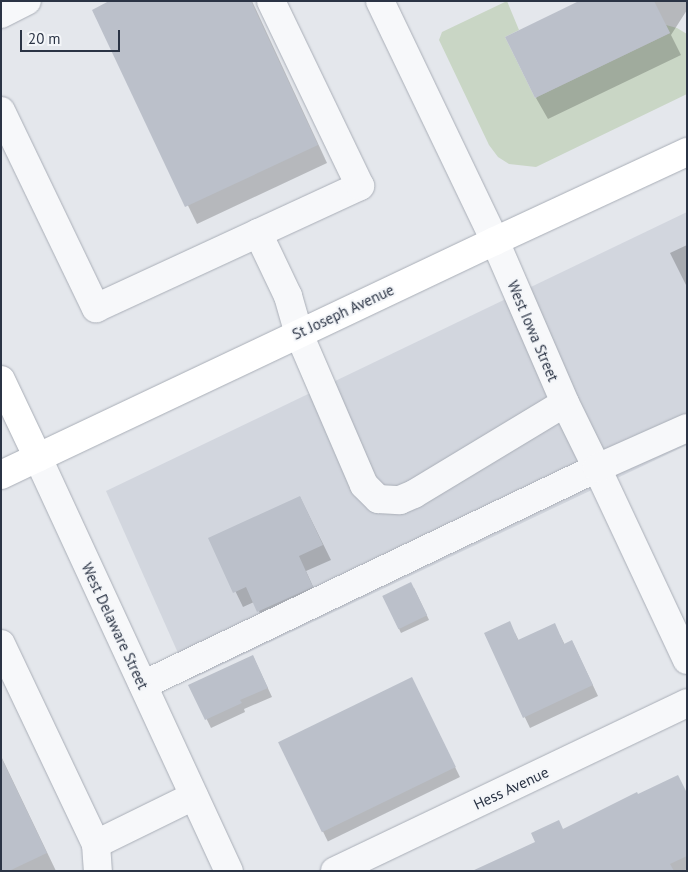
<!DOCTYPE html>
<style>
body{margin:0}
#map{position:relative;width:688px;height:872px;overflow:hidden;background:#e4e7ec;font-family:"PT Sans",sans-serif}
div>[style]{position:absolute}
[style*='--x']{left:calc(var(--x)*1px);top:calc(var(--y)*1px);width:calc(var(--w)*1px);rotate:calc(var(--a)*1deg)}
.built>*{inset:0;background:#d2d6de}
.green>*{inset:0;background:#c9d6c5}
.shadow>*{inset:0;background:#0003;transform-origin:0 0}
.building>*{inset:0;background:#bbc0ca;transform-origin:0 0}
.roads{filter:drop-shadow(0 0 1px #a9aeb7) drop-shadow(0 0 1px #a9aeb7)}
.minor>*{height:28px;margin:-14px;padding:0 14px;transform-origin:14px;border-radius:14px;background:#f7f8fa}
.major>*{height:28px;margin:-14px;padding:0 14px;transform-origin:14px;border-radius:14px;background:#fff}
span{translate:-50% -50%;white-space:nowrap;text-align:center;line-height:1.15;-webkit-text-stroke:4px #f4f6f9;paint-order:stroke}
.street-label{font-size:15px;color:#2b3445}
.frame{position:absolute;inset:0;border:2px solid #2b3445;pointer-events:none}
.scale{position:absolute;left:20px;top:30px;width:100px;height:22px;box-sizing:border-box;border:2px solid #2b3445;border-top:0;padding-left:6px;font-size:15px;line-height:18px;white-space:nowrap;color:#2b3445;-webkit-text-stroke:4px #f4f6f9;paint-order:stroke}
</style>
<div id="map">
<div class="built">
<i style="clip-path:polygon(687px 212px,687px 445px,190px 680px,106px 491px)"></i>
</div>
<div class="green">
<i style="clip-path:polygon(507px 1px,519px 30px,505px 37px,535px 98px,670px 33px,666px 25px,677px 28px,687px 34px,687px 94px,536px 167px,509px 164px,498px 157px,489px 145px,439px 40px,442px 32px)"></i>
</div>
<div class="shadow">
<i style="clip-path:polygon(112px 1px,252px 1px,327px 163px,197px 224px,93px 11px)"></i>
<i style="clip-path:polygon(582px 1px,687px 1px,687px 10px,671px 35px,681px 55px,548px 119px,536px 98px)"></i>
<i style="clip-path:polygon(687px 245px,687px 287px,670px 253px)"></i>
<i style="clip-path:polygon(300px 497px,331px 560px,306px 571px,320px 602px,267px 626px,254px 602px,243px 607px,210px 539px)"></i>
<i style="clip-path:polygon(414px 588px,429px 620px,401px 633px,383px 596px)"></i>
<i style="clip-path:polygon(515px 633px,519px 641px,560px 635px,565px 645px,572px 641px,598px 696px,530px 728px,485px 634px)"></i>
<i style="clip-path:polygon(253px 656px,272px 697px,244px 709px,245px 712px,211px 728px,190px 685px)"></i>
<i style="left:417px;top:689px;width:98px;height:147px;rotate:64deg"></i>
<i style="clip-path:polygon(1px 756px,56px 871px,1px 871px)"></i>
<i style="clip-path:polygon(687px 793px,687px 869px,684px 871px,475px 871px,638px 796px)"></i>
</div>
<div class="building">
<i style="clip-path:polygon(109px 1px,251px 1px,318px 145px,185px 207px,92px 10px)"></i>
<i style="clip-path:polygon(579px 1px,654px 1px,670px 33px,535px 98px,505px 37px)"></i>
<i style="clip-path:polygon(300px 496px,323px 545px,299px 556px,313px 587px,257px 612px,246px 587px,233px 593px,208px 538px)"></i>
<i style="left:411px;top:582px;width:37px;height:32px;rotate:64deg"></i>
<i style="clip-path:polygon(510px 621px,518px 640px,555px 623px,564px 644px,572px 640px,593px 685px,523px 718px,484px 633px)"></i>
<i style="clip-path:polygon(253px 655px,268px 688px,240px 700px,242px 703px,205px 720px,188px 685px)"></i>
<i style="left:412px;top:677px;width:100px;height:149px;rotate:64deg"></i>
<i style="clip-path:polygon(1px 757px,47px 853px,9px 871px,1px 871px)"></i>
<i style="clip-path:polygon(678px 775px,687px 793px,687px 856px,670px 864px,674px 871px,472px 871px,535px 842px,531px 833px,559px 820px,563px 829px,637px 792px,638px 794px)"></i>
</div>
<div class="roads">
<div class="minor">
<i style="--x:380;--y:1;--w:266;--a:64.4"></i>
<i style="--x:495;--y:241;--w:176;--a:66.6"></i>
<i style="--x:565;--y:403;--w:72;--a:63.8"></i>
<i style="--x:597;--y:468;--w:212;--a:64.9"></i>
<i style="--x:1;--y:14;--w:29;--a:-27"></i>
<i style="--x:1;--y:111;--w:219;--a:64.3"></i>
<i style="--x:96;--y:308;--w:291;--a:-24.8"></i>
<i style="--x:360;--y:186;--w:205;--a:-115.7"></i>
<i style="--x:258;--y:233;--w:70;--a:64.5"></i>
<i style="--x:288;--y:296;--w:40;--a:74"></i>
<i style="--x:299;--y:334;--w:164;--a:66.7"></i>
<i style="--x:364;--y:485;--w:20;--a:45"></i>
<i style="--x:378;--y:499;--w:22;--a:3"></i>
<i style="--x:400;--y:500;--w:15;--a:-23"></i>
<i style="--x:414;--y:494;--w:176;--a:-31.1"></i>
<i style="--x:38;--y:458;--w:455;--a:65.2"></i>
<i style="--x:1;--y:644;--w:221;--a:64.6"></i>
<i style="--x:96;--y:844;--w:27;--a:86"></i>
<i style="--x:143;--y:685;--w:503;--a:-25.55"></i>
<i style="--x:597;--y:468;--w:98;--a:-24"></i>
<i style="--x:96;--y:844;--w:109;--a:-26.1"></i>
<i style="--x:335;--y:871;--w:390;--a:-25.5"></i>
</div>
<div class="major">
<i style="--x:1;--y:380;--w:86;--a:64.6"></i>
<i style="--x:1;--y:475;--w:547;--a:-25.35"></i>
<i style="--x:495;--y:241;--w:212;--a:-24.9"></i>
</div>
</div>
<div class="street-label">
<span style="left:343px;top:312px;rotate:-25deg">St Joseph Avenue</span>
<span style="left:533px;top:331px;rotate:67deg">West Iowa Street</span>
<span style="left:115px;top:626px;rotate:65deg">West Delaware Street</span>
<span style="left:511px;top:788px;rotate:-25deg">Hess Avenue</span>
</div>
<div class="frame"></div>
<div class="scale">20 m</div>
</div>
